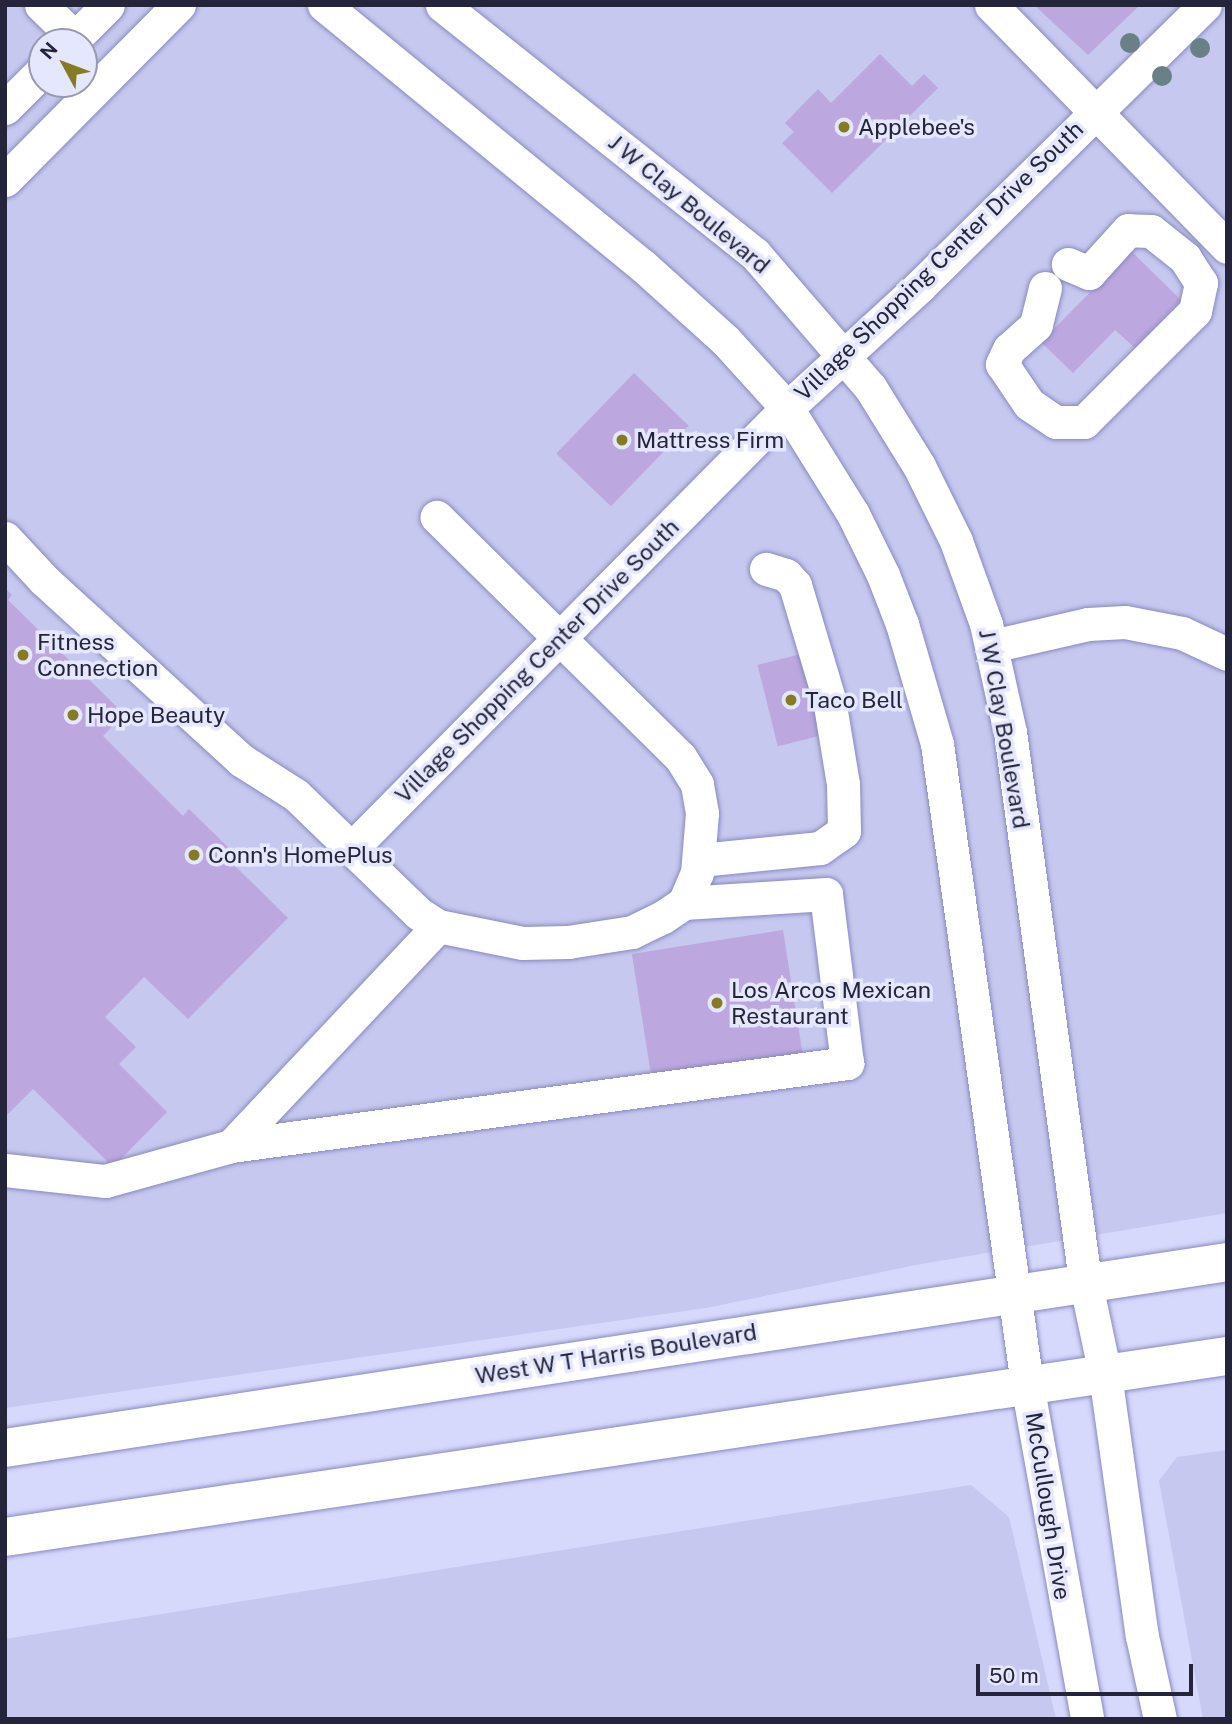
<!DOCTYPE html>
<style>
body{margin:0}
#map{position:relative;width:1232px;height:1724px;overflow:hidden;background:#d6d8fc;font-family:"Public Sans",sans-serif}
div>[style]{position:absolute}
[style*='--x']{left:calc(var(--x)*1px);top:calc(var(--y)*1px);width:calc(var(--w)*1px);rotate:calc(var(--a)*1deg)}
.built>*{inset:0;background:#c6c8ef}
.building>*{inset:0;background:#bda7df;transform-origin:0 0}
.roads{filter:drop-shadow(0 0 2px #8889c0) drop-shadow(0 0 2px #8889c0)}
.minor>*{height:33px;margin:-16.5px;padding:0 16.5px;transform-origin:16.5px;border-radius:16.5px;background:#fff}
.major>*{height:38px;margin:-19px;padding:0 19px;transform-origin:19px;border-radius:19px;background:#fff}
.trees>*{width:20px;height:20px;margin:-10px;border-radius:50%;background:#6a8087}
.dots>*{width:19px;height:19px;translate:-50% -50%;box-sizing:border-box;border:4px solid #e5e7ff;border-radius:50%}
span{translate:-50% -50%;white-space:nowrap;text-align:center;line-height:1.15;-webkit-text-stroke:7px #e5e7ff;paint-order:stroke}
.poi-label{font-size:23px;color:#24253b}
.left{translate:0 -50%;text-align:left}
.street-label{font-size:23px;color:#24253b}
.frame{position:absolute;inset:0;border:7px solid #24253b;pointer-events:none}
.north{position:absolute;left:28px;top:28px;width:70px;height:70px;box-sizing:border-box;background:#e5e7ff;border:2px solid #9899b1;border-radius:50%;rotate:311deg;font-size:19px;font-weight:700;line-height:28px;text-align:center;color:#24253b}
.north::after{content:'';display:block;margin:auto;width:24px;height:32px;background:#857b21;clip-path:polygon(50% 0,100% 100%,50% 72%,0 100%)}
.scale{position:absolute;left:976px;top:1664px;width:217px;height:32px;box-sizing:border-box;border:4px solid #24253b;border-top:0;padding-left:9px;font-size:21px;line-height:24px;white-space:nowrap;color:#24253b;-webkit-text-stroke:5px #e5e7ff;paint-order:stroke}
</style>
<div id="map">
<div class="built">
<i style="clip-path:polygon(evenodd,5px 5px,1227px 5px,1227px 1213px,921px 1264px,706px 1308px,5px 1408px,5px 5px,42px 42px,84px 42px,84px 84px,42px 84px,42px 42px)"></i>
<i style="clip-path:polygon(1227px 1450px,1227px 1719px,1203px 1719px,1159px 1481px,1177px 1457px)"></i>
<i style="clip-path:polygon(971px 1485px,1009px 1517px,1056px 1719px,5px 1719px,5px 1639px)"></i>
</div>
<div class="building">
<i style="clip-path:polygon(1034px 5px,1140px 5px,1088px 55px)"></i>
<i style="clip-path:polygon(880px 54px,912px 86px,924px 74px,938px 88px,832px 193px,782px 143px,794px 132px,785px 123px,818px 89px,831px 103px)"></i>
<i style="clip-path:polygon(1131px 251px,1181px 300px,1135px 348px,1115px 330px,1073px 373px,1041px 342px)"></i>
<i style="left:634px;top:373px;width:76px;height:112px;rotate:44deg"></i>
<i style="clip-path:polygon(5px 588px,12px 595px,8px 600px,124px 714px,103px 736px,183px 816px,189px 809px,236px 855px,230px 861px,288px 918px,188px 1019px,144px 977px,105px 1017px,136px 1047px,119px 1064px,167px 1112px,113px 1167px,33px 1089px,5px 1117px)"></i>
<i style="left:805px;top:653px;width:84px;height:49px;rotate:76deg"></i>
<i style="left:783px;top:930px;width:124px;height:153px;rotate:81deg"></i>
</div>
<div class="roads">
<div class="minor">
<i style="--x:41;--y:5;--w:47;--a:44.1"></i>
<i style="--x:324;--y:5;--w:411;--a:39.3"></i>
<i style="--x:642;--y:265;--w:113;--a:42.1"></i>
<i style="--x:726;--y:341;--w:91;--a:47.7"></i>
<i style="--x:787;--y:408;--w:125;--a:58.1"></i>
<i style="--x:853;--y:514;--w:68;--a:63.8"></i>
<i style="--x:883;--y:575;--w:53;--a:68.8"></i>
<i style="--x:902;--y:624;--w:125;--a:73.7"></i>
<i style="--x:937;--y:744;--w:646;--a:82"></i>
<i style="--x:1027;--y:1384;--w:340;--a:79.8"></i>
<i style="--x:442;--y:5;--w:400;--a:38.5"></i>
<i style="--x:755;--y:254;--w:176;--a:49.2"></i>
<i style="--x:870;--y:387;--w:93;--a:58.2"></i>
<i style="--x:919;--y:466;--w:84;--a:63.7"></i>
<i style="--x:956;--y:541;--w:88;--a:70.1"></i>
<i style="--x:986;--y:624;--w:111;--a:77.5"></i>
<i style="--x:1010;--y:732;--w:553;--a:82.21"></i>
<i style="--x:1085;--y:1280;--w:96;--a:78"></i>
<i style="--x:1105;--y:1374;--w:265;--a:82"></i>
<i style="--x:1142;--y:1636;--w:85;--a:77.8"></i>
<i style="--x:991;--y:5;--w:338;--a:45.7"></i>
<i style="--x:71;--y:42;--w:52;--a:-45"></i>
<i style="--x:5;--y:108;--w:52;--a:-45"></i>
<i style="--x:5;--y:180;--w:247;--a:-45.2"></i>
<i style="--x:1045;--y:288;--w:38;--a:104"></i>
<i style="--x:1036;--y:325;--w:36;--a:138"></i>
<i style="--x:1009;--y:349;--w:17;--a:115"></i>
<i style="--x:1002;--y:364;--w:48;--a:56"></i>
<i style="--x:1029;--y:404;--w:32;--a:34"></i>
<i style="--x:1056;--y:422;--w:28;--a:0"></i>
<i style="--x:1084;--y:422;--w:157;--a:-45"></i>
<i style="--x:1195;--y:311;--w:29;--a:-78"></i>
<i style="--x:1201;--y:283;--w:30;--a:-123"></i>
<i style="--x:1185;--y:258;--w:43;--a:-141.5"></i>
<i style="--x:1151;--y:231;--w:23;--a:-178"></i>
<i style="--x:1128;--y:230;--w:58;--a:132.2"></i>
<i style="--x:1089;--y:273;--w:23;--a:-157"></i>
<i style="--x:5;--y:538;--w:57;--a:47.1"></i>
<i style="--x:44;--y:580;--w:267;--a:42.4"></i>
<i style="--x:241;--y:760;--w:65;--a:32.5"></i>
<i style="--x:296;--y:795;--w:170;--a:44"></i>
<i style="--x:418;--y:913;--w:24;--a:33"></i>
<i style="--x:438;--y:926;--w:86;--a:11.4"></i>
<i style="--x:522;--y:943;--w:46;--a:-1.2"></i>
<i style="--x:568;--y:942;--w:65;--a:-8.9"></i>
<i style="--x:632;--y:932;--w:34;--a:-26"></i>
<i style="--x:663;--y:917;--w:25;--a:-34"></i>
<i style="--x:684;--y:903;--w:33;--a:-67"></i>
<i style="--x:697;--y:873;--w:60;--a:-85.2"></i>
<i style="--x:702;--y:813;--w:29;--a:-100"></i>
<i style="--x:697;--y:784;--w:32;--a:-122"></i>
<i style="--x:680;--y:757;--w:342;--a:-135.4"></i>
<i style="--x:992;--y:646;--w:98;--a:-12.9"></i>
<i style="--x:1088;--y:624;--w:37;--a:-3"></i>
<i style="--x:1125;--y:622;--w:58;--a:10.9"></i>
<i style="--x:1182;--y:633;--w:50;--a:25"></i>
<i style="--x:351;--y:849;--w:620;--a:-45.33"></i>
<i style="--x:787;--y:408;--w:180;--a:-42.5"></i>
<i style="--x:920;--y:286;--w:400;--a:-44.6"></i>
<i style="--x:700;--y:860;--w:121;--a:-5.7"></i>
<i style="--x:820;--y:848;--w:29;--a:-35"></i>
<i style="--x:844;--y:831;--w:47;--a:-91.2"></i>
<i style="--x:843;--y:784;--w:86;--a:-99.4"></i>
<i style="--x:829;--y:699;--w:119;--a:-106.6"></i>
<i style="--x:795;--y:585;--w:13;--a:-132"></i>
<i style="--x:786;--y:575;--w:21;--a:-163"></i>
<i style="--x:231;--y:1146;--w:302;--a:-46.7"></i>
<i style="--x:5;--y:1170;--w:101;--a:6.3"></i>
<i style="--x:105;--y:1181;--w:131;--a:-15.5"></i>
<i style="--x:231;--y:1146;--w:622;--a:-7.67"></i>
<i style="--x:847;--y:1063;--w:170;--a:-97.1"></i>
<i style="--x:826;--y:894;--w:142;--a:176.4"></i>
</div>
<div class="major">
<i style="--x:5;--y:1448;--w:1236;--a:-8.65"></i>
<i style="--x:5;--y:1537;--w:1235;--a:-8.43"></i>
</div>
</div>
<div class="trees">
<i style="left:1130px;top:43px"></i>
<i style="left:1200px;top:48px"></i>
<i style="left:1162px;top:76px"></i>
</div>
<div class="dots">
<i style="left:844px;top:127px;background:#857b21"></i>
<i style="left:622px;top:440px;background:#857b21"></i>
<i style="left:23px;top:655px;background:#857b21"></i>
<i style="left:791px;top:700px;background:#857b21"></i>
<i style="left:73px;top:715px;background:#857b21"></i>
<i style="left:194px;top:855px;background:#857b21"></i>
<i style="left:717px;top:1003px;background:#857b21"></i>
</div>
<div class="poi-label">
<span class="left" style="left:858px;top:127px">Applebee's</span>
<span class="left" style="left:636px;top:440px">Mattress Firm</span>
<span class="left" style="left:37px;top:655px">Fitness<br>Connection</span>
<span class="left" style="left:805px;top:700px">Taco Bell</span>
<span class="left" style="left:87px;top:715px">Hope Beauty</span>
<span class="left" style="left:208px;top:855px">Conn's HomePlus</span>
<span class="left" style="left:731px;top:1003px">Los Arcos Mexican<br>Restaurant</span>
</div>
<div class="street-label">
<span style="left:689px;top:204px;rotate:40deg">J W Clay Boulevard</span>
<span style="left:939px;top:261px;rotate:-44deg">Village Shopping Center Drive South</span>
<span style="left:537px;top:661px;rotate:-45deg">Village Shopping Center Drive South</span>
<span style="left:1004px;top:729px;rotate:80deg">J W Clay Boulevard</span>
<span style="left:616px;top:1354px;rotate:-9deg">West W T Harris Boulevard</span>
<span style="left:1048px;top:1506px;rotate:81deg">McCullough Drive</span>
</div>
<div class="frame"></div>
<div class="north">N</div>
<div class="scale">50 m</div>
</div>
